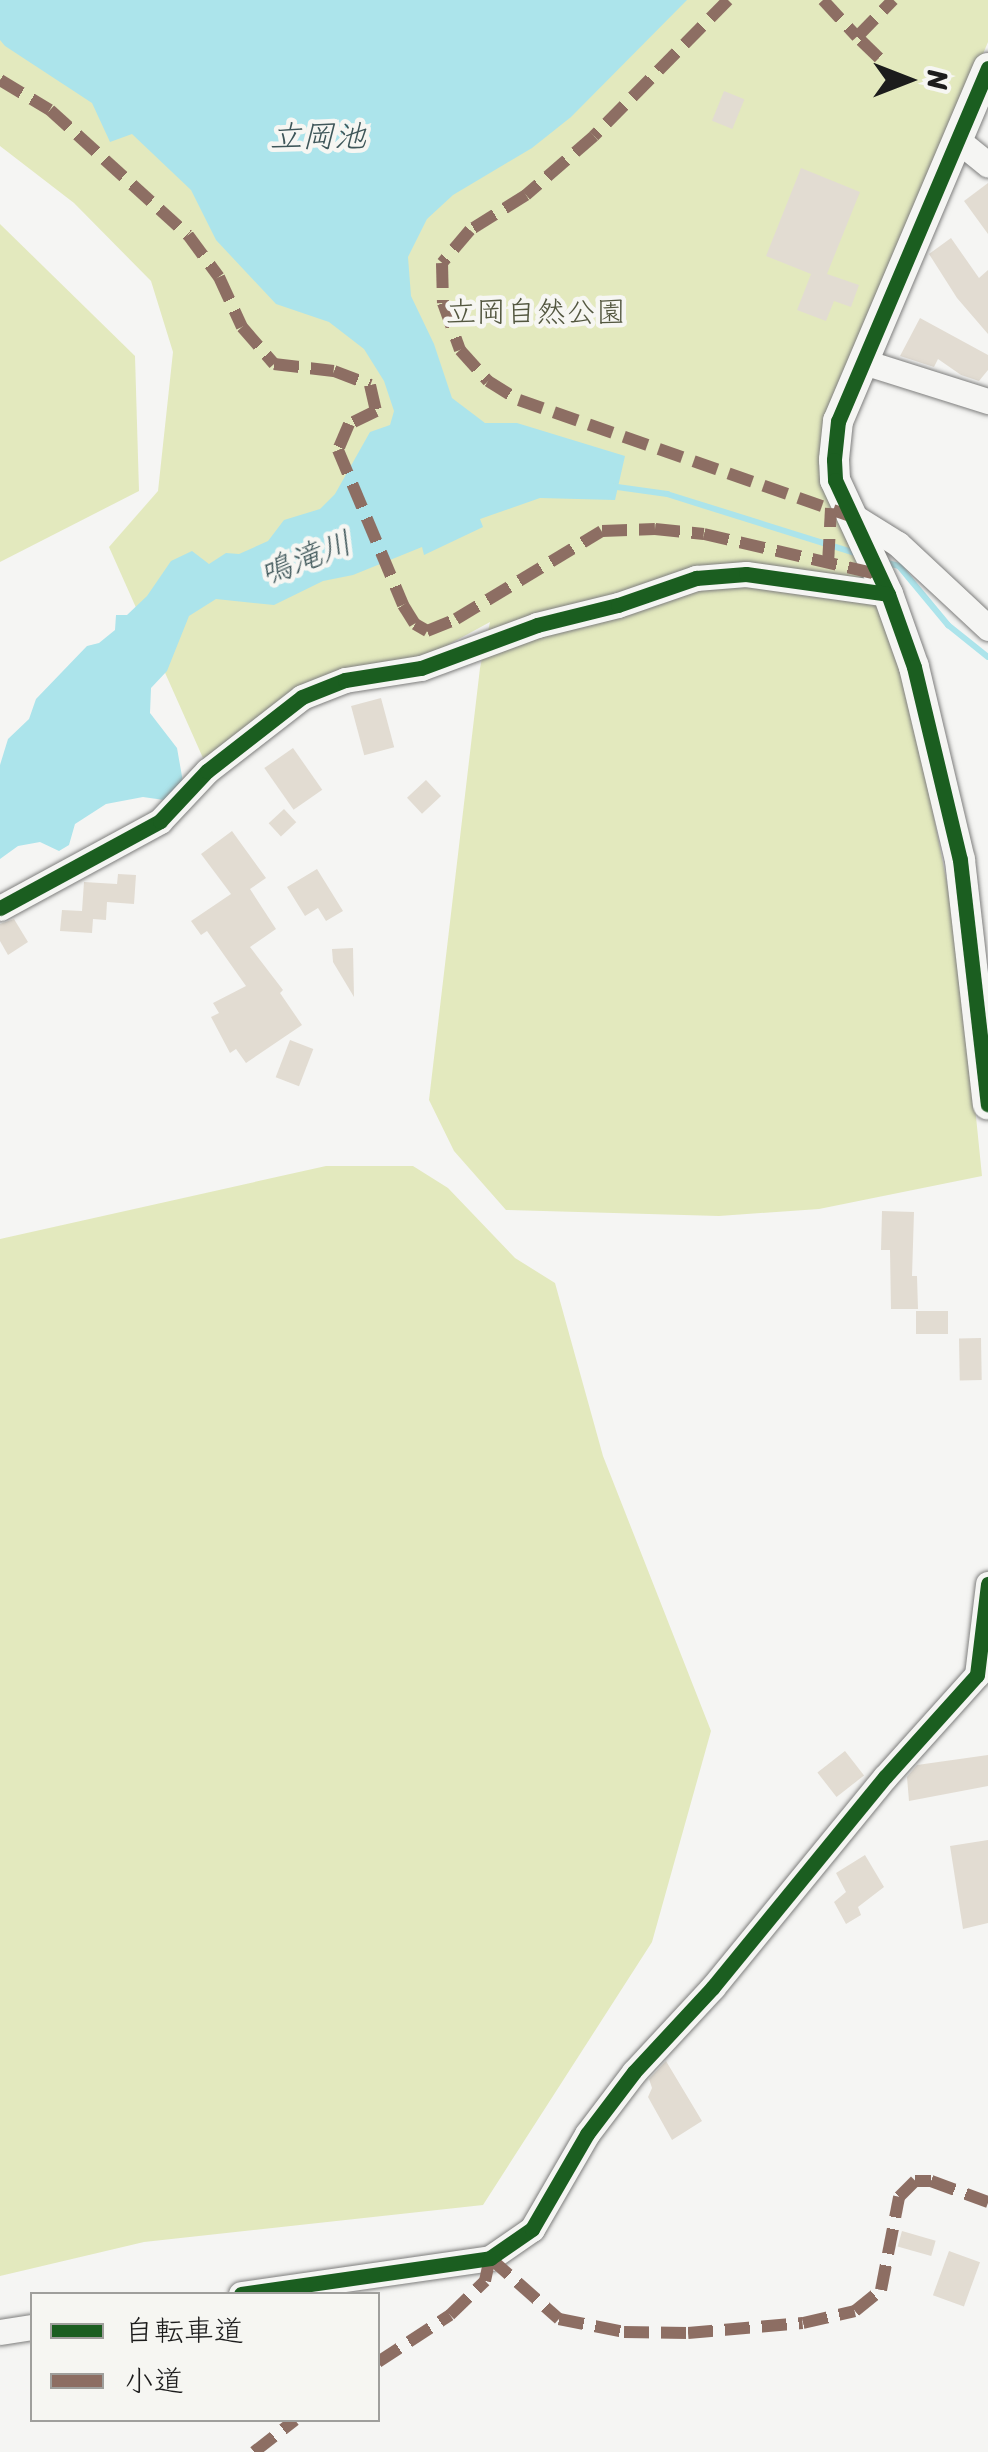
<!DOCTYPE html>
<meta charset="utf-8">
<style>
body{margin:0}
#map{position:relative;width:988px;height:2452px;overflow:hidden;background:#f5f5f3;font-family:Sriracha,"Klee One",sans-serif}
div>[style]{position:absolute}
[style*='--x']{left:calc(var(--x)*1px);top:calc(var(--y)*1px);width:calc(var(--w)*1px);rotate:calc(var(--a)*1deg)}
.green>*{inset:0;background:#e3e9be}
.water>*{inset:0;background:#ace4eb}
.stream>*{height:6px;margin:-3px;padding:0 3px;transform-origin:3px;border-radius:3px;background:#ace4eb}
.building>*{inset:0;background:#e2dcd2;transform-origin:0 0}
.roads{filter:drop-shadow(0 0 2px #7e7e7d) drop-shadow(0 0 2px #7e7e7d)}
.minor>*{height:25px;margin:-12.5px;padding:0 12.5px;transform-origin:12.5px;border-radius:12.5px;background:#f5f5f3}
.tertiary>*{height:30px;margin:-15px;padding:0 15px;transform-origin:15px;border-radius:15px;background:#f5f5f3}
.quiet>*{height:12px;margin-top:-6px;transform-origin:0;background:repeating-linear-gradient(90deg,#8d6e63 0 25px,transparent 0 37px)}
.cycleway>*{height:15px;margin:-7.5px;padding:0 7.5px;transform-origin:7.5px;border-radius:7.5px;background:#1b5e20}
span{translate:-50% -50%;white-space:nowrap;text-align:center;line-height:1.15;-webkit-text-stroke:9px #f6f6f2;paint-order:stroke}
.park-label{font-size:30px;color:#535740}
.water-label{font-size:32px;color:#3e5659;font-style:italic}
.legend{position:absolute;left:30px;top:2292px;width:350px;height:130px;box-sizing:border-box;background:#f6f6f2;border:2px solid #9f9f9c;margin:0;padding:12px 18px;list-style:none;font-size:30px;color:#1c1c1c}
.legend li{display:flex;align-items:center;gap:20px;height:50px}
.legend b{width:50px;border:2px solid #9f9f9c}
.north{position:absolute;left:858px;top:30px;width:100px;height:100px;-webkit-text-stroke:8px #f6f6f2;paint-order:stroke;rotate:90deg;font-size:28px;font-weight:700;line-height:40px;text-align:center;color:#1c1c1c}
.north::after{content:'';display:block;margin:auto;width:35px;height:45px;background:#1c1c1c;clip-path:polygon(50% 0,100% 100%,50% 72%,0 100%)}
</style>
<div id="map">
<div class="green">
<i style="clip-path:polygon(0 0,988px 0,988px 42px,826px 427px,884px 612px,919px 742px,958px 939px,982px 1176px,819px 1209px,719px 1216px,506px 1210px,454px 1151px,429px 1100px,480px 668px,490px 622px,433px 653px,388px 665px,203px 758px,109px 547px,158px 491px,173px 352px,151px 281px,74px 203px,0 146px)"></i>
<i style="clip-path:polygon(0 224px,135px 356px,139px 491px,0 562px)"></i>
<i style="clip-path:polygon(326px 1166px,413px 1166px,448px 1188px,515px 1258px,555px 1283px,603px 1456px,711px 1731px,652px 1942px,483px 2205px,144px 2242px,0 2276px,0 1239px)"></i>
</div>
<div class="water">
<i style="clip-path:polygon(0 0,687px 0,571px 117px,532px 148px,453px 195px,427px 219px,408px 257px,411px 296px,434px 344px,452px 398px,485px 423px,517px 423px,625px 456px,615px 500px,540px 498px,480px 519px,483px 527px,424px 555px,422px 547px,353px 575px,323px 581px,274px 605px,216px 599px,189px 616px,167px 671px,151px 688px,150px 713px,177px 748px,183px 782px,164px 800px,143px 797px,106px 804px,75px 824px,69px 845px,59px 851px,40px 842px,18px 846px,0 859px,0 765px,8px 739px,29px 719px,36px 699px,87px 646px,99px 643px,115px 630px,116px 615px,127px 615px,147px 596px,171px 561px,192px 551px,209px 564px,226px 553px,239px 554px,268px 541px,284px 520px,320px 509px,335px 494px,370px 432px,390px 425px,394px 411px,384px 381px,364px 349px,329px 322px,276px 304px,216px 240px,191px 190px,132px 134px,110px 142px,92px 103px,5px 46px,0 40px)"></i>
</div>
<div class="stream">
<i style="--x:610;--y:486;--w:58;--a:8"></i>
<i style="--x:667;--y:494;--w:200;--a:17.4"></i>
<i style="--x:884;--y:562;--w:16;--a:15"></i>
<i style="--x:899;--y:566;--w:77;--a:50.3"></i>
<i style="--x:948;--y:625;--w:51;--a:38.7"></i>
</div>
<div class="building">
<i style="left:724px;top:91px;width:22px;height:32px;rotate:22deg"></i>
<i style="clip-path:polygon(801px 168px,860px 192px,827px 274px,859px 285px,851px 307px,834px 301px,826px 321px,797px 310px,811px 274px,766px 256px)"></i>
<i style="clip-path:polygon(988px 183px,988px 234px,964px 201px)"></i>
<i style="clip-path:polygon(951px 238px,979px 278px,988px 270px,988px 334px,957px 298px,929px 254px)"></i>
<i style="clip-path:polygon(920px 318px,988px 355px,988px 370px,979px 381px,961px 375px,938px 359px,934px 367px,900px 356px)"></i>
<i style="left:381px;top:698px;width:51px;height:31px;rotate:75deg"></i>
<i style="left:293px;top:748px;width:51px;height:35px;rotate:55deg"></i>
<i style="left:426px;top:780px;width:22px;height:26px;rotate:47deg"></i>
<i style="left:284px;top:809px;width:18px;height:21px;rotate:47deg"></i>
<i style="clip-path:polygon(232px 831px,266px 878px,250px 889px,276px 929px,250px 947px,283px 990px,280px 993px,302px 1025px,246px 1063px,236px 1049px,230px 1053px,211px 1017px,219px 1013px,213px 1003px,246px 986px,207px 931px,201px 935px,191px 921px,231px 894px,201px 854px)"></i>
<i style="clip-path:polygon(317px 869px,343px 911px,326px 921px,318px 908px,305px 916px,287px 887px)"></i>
<i style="clip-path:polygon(118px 874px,136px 875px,134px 904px,107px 902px,106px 920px,93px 919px,92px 933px,60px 931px,62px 910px,82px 911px,84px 882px,117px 884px)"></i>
<i style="clip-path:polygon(14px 919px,28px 942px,8px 955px,0 941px,0 924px)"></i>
<i style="clip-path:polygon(353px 948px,354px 997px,333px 962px,332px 949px)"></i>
<i style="left:290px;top:1040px;width:25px;height:40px;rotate:21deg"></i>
<i style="clip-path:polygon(882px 1211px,914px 1212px,912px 1276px,917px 1276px,918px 1309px,891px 1309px,890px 1250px,881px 1250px)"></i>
<i style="left:916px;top:1311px;width:32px;height:23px"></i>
<i style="left:981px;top:1338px;width:42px;height:22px;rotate:89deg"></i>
<i style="left:845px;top:1751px;width:31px;height:35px;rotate:52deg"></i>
<i style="clip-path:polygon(988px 1755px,988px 1786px,909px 1801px,907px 1777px,917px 1765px)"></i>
<i style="clip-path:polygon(988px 1840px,988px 1923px,963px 1929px,950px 1846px)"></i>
<i style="clip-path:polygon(865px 1855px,884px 1887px,858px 1907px,861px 1915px,846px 1924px,834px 1902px,846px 1892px,836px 1873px)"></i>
<i style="clip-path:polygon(666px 2061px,702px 2121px,672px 2140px,648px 2097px,652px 2088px,649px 2079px)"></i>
<i style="left:902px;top:2231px;width:35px;height:16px;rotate:16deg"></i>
<i style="left:949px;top:2251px;width:33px;height:47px;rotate:20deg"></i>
</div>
<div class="roads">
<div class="minor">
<i style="--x:960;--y:142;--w:36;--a:39"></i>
<i style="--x:864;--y:362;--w:130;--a:17.5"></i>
<i style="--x:853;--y:516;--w:53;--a:31.9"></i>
<i style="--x:898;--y:544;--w:123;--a:43"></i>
<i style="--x:0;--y:908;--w:182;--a:-28.5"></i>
<i style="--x:160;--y:821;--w:69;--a:-46.8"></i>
<i style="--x:207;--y:771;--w:120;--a:-37.9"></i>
<i style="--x:302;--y:697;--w:46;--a:-21.6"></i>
<i style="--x:345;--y:680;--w:77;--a:-9"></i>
<i style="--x:421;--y:668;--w:124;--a:-20.3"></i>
<i style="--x:537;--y:625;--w:83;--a:-13.9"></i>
<i style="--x:618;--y:605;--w:83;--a:-19.1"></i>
<i style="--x:696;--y:578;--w:50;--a:-4.6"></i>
<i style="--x:746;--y:574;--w:143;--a:8"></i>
<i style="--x:241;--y:2294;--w:252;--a:-8.2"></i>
<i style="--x:490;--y:2258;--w:51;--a:-34.6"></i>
<i style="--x:532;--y:2229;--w:110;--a:-59.9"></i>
<i style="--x:587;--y:2134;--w:78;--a:-52.8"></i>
<i style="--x:634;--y:2072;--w:116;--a:-47.1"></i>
<i style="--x:713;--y:1987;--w:271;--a:-50.7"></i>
<i style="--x:885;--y:1777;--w:137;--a:-48"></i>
<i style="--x:977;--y:1675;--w:92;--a:-83.1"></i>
<i style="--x:0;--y:2332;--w:32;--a:-9"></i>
</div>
<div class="tertiary">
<i style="--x:988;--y:68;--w:384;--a:113"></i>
<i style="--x:838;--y:421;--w:39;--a:96"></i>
<i style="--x:834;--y:460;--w:20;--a:87"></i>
<i style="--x:835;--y:480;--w:126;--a:65.1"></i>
<i style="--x:888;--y:594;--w:77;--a:70.4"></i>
<i style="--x:914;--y:667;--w:198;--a:76.6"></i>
<i style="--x:960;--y:860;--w:246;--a:83.5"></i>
</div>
</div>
<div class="quiet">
<i style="--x:728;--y:0;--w:191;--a:134.6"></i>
<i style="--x:594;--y:136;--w:90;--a:139.1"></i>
<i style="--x:526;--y:195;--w:66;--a:148"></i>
<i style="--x:470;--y:230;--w:43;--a:130.3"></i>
<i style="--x:442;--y:263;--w:40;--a:88.6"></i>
<i style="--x:443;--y:303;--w:50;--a:70.1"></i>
<i style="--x:460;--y:350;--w:42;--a:47.9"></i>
<i style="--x:488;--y:381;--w:36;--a:32"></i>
<i style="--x:519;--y:400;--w:352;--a:19.3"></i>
<i style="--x:823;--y:0;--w:50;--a:47.4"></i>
<i style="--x:879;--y:58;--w:30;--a:-136"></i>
<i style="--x:857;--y:37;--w:52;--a:-45.8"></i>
<i style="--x:0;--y:80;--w:58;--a:31"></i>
<i style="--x:50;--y:110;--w:186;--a:42.2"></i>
<i style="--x:188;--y:235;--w:52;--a:53.6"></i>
<i style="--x:219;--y:277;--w:55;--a:65.3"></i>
<i style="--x:242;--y:327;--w:49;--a:49.1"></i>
<i style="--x:274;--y:364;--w:60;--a:6.7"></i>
<i style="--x:334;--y:371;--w:39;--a:21"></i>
<i style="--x:370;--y:385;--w:27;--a:77"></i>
<i style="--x:376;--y:411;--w:30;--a:154"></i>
<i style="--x:349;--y:424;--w:28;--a:113"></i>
<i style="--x:338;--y:450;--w:168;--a:67.2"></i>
<i style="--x:403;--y:605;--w:22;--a:58"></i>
<i style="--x:415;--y:624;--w:14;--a:30"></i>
<i style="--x:427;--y:631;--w:31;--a:-22"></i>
<i style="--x:456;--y:619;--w:170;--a:-31.1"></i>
<i style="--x:602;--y:531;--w:53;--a:-2.2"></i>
<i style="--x:655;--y:529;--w:49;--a:5.8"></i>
<i style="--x:704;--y:534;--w:178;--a:13"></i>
<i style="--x:828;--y:564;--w:56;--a:-86.9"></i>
<i style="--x:378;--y:2362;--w:86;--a:-33.1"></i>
<i style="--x:450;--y:2315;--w:49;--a:-44.2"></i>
<i style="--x:485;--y:2281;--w:24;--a:-78"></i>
<i style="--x:490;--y:2258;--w:92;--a:41.5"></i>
<i style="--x:559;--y:2319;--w:66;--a:11.3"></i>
<i style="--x:624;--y:2332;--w:64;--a:0.9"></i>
<i style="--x:688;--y:2333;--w:115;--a:-5"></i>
<i style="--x:803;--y:2323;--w:53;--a:-13"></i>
<i style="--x:855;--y:2311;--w:33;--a:-39"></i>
<i style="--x:881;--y:2290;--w:95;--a:-79"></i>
<i style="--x:899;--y:2197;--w:23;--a:-45"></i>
<i style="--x:915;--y:2181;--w:16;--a:0"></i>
<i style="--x:931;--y:2181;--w:61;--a:20.2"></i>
<i style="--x:254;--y:2452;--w:52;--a:-38"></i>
</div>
<div class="cycleway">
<i style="--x:988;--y:68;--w:384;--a:113"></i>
<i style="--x:838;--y:421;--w:39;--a:96"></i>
<i style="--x:834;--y:460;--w:20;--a:87"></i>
<i style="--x:835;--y:480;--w:126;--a:65.1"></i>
<i style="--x:888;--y:594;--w:77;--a:70.4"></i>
<i style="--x:914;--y:667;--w:198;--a:76.6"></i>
<i style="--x:960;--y:860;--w:246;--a:83.5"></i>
<i style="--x:0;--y:908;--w:182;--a:-28.5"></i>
<i style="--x:160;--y:821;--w:69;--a:-46.8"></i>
<i style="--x:207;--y:771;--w:120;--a:-37.9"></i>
<i style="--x:302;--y:697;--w:46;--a:-21.6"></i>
<i style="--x:345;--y:680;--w:77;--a:-9"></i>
<i style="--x:421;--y:668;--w:124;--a:-20.3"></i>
<i style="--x:537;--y:625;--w:83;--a:-13.9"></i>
<i style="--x:618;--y:605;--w:83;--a:-19.1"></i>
<i style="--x:696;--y:578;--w:50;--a:-4.6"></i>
<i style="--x:746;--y:574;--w:143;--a:8"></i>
<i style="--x:241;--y:2294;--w:252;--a:-8.2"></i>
<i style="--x:490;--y:2258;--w:51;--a:-34.6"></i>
<i style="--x:532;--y:2229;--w:110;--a:-59.9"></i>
<i style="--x:587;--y:2134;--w:78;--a:-52.8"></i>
<i style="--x:634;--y:2072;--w:116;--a:-47.1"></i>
<i style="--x:713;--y:1987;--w:271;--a:-50.7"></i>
<i style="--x:885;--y:1777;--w:137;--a:-48"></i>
<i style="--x:977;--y:1675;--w:92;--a:-83.1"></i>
</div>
<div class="park-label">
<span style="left:536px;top:312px">立岡自然公園</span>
</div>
<div class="water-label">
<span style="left:318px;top:137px">立岡池</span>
<span style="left:306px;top:559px;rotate:-21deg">鳴滝川</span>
</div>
<ul class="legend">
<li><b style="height:12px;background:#1b5e20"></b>自転車道</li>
<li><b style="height:12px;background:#8d6e63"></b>小道</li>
</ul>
<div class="north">N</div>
</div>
